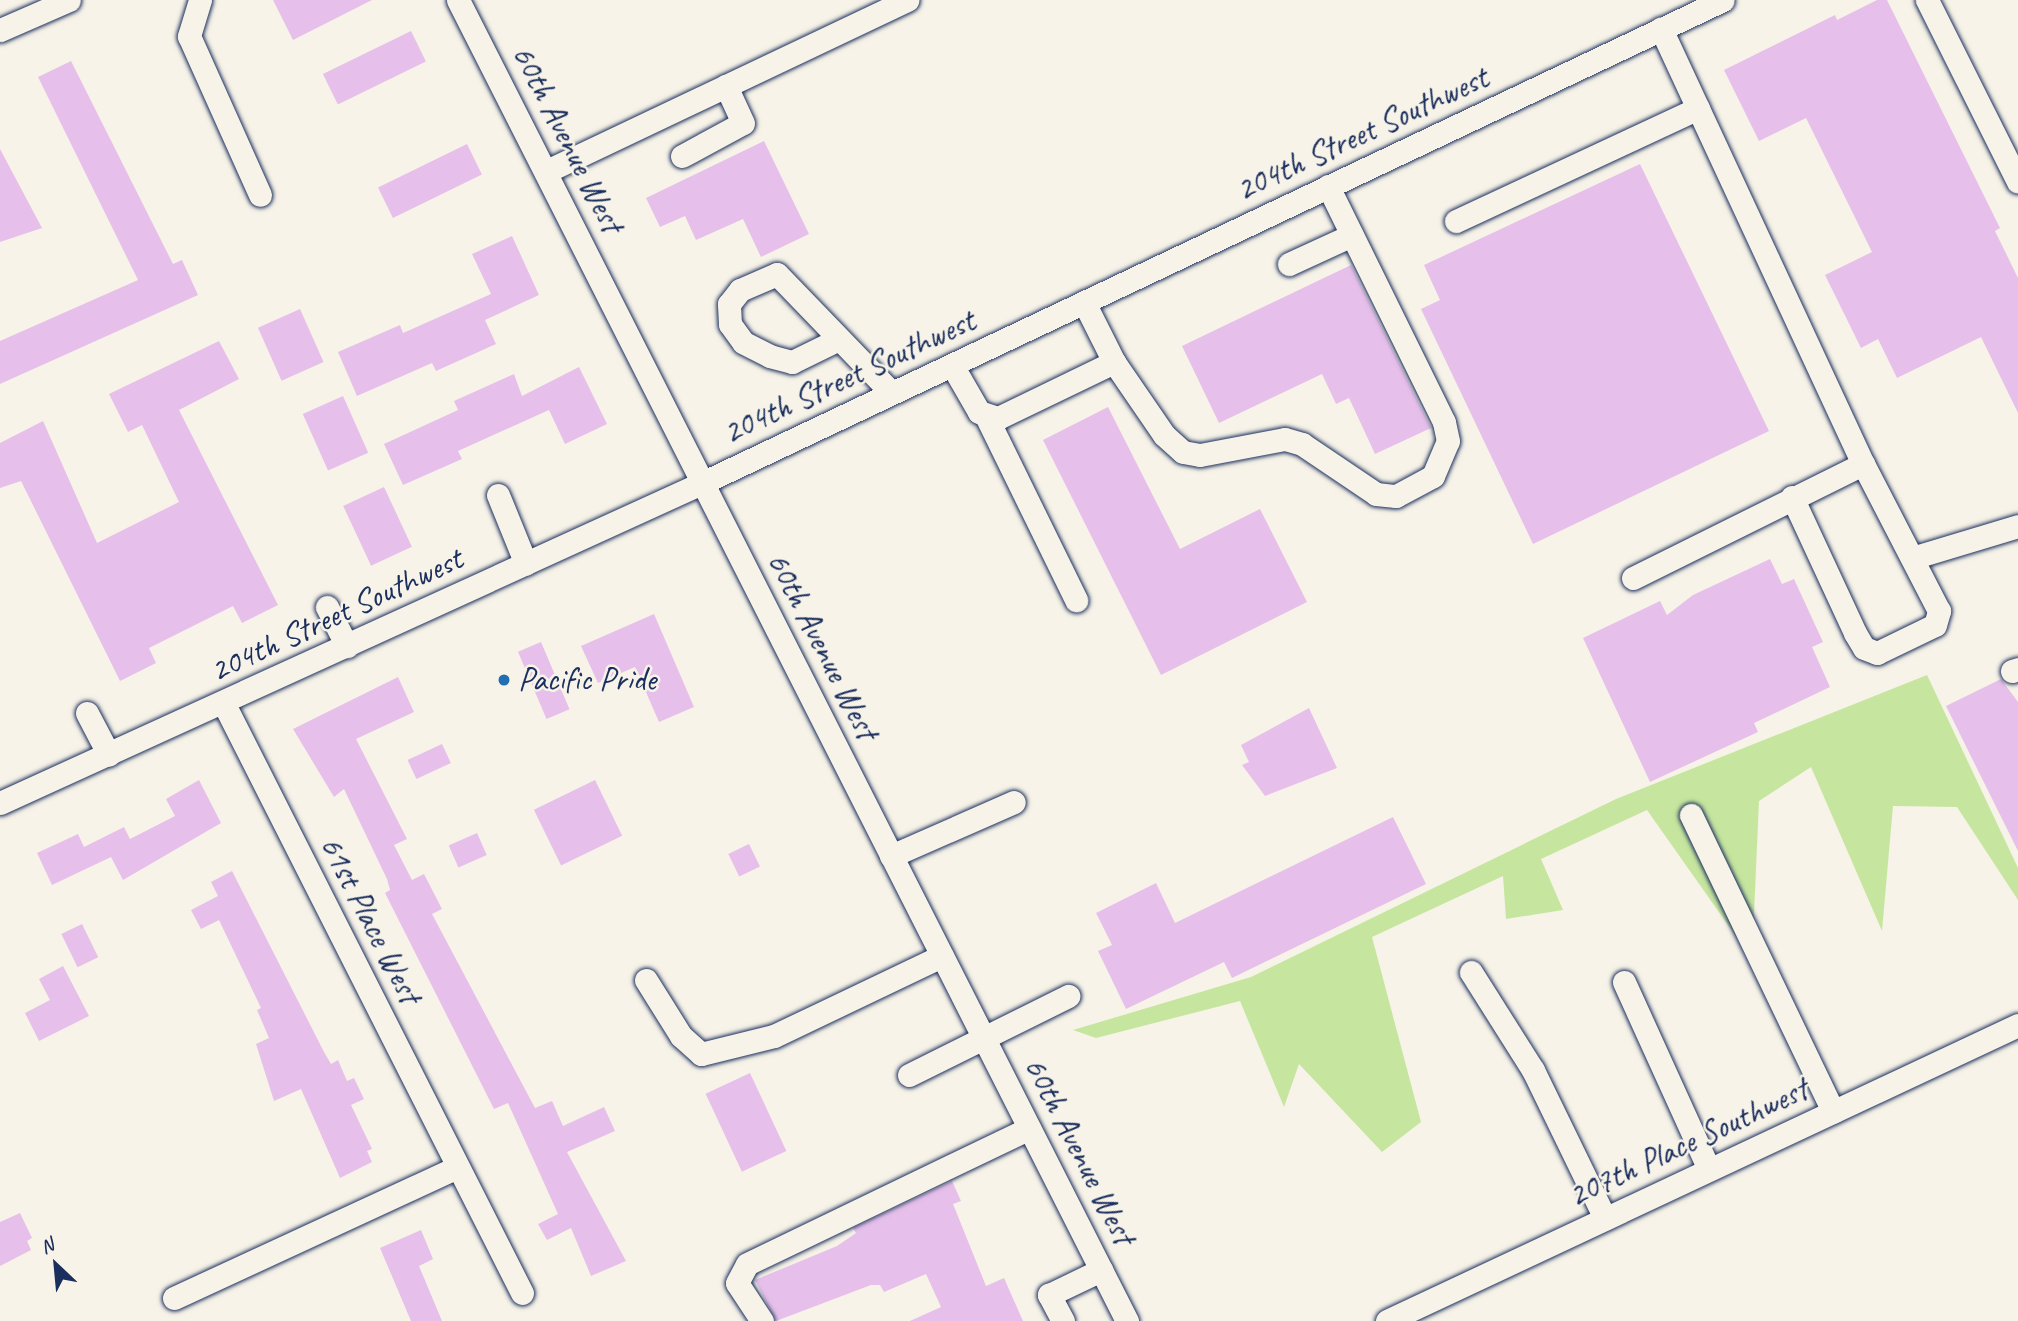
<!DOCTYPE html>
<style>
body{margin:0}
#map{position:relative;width:2018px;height:1321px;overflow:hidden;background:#f7f3e8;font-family:Caveat,sans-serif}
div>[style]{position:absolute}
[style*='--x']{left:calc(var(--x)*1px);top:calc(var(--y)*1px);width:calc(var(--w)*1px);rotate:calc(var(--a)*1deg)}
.green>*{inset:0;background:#c6e69f}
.building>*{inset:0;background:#e6c0ea;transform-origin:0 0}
.roads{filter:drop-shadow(0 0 2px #1b2f5e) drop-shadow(0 0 2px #1b2f5e)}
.minor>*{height:23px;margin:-11.5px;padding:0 11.5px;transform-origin:11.5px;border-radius:11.5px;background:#f7f3e8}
.dots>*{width:19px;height:19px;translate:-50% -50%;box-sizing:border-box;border:4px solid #f7f3e8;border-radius:50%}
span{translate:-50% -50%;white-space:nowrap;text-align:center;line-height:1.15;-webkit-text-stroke:5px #f7f3e8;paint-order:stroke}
.street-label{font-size:33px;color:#1b2f5e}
.poi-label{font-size:33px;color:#1b2f5e}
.left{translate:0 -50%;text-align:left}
.north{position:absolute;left:21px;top:1230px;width:70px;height:70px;-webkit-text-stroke:5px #f7f3e8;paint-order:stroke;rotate:334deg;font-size:19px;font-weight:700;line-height:28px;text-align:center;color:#1b2f5e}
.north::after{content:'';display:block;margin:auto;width:24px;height:32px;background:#1b2f5e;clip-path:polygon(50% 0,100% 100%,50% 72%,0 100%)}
</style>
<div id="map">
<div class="green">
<i style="clip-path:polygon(1927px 675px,2018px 868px,2018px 900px,1957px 807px,1893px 806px,1882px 931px,1811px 767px,1759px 801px,1752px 959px,1647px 810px,1541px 859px,1563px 910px,1506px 919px,1503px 876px,1372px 937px,1421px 1122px,1382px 1152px,1299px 1064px,1284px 1107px,1240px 1001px,1096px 1038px,1073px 1030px,1251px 977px,1616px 799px)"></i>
</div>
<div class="building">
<i style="clip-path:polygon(273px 0,372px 0,293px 40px)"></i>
<i style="clip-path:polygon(1877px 0,1887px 0,2000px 228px,1995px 231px,2018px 278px,2018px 413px,1981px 337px,1897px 378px,1878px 339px,1861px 348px,1825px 275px,1872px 252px,1806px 118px,1759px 141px,1724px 70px,1835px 15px,1837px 20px)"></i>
<i style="left:411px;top:31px;width:34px;height:98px;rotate:64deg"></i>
<i style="clip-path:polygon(71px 61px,173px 264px,182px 260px,198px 295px,0 384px,0 341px,138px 280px,38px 77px)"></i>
<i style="clip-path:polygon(764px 141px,809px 234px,761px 257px,743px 219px,696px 240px,685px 216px,660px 227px,646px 198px)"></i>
<i style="left:467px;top:144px;width:34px;height:99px;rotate:64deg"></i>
<i style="clip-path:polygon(0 149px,42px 228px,0 242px)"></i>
<i style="clip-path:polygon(1640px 164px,1769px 431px,1533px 544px,1421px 309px,1440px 300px,1424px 265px)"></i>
<i style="clip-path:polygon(512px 236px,539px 295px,485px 320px,496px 344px,436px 371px,432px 363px,357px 396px,338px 352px,400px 325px,403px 333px,491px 294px,472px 254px)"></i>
<i style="clip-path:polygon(1351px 265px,1431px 428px,1375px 454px,1349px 398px,1336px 404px,1322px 374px,1219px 423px,1182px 346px)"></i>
<i style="left:300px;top:309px;width:58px;height:46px;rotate:66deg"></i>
<i style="clip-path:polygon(219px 341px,239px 379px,179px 410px,278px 605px,242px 623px,233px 606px,149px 648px,156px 663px,120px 681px,21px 481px,0 488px,0 443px,43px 421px,97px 543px,179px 502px,142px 425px,128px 432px,109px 394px)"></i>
<i style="clip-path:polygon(579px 367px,607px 424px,565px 444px,549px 410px,458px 451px,462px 459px,403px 485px,384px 444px,458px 410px,454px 401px,514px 374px,522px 396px)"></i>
<i style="left:343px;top:396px;width:62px;height:44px;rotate:66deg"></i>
<i style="clip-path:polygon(1108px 407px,1180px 549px,1260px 509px,1307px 602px,1161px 675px,1043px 440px)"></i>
<i style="left:384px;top:487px;width:66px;height:45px;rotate:65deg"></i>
<i style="clip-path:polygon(1770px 559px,1782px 584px,1794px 579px,1823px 642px,1812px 647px,1830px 687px,1754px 723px,1758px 732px,1650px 782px,1583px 638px,1660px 601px,1667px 615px,1693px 595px)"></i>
<i style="clip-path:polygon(654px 614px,694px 707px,659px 722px,635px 667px,598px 683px,581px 646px)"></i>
<i style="left:541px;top:642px;width:73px;height:25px;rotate:67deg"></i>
<i style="clip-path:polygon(398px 677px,414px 712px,356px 739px,407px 839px,394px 845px,412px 880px,424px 874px,442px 909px,432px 914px,535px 1108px,552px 1101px,563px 1126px,604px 1107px,615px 1131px,567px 1152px,626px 1261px,591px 1276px,571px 1228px,547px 1240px,538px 1224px,558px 1214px,508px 1103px,494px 1109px,385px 893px,390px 890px,387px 879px,344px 789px,334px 797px,293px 729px)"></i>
<i style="clip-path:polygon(2001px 679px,2018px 702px,2018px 851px,1946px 706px)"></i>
<i style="clip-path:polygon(1309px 708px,1337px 768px,1265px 796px,1242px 765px,1249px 762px,1241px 745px)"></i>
<i style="left:442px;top:744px;width:21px;height:38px;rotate:65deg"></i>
<i style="clip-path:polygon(199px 780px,221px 823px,123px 880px,111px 857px,52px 885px,37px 853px,78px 834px,84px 847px,124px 827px,130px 839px,175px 816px,166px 799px)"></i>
<i style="left:595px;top:780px;width:62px;height:68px;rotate:64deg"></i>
<i style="clip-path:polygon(1393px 817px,1426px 884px,1232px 978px,1224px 962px,1126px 1009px,1098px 951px,1112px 945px,1096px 913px,1156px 883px,1175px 923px)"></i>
<i style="left:477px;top:833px;width:24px;height:31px;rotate:66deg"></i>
<i style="left:749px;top:844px;width:25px;height:23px;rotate:64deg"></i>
<i style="clip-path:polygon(232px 871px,324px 1052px,331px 1064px,338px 1060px,347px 1081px,354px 1078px,364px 1099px,351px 1105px,372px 1149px,367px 1151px,372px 1162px,340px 1178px,301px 1089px,274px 1101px,256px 1044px,269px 1038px,257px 1010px,261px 1008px,219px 920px,201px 929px,191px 910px,218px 896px,211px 882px)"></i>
<i style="left:82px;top:924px;width:37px;height:23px;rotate:64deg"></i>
<i style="clip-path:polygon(63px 966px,89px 1016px,39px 1041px,25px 1013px,50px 1000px,39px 979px)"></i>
<i style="left:750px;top:1073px;width:86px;height:49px;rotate:65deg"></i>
<i style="clip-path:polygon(952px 1181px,961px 1201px,953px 1204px,986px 1286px,1004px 1278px,1023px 1321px,910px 1321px,941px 1307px,926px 1274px,884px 1292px,880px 1285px,871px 1285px,776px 1321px,755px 1280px,837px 1246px,856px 1233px,853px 1228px)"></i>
<i style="clip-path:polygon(20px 1213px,32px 1238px,27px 1241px,31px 1250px,0 1266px,0 1222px)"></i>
<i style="clip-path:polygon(421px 1230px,433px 1259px,419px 1266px,442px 1321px,411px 1321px,380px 1248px)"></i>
</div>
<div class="roads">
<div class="minor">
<i style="--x:200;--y:0;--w:38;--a:107"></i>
<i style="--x:189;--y:36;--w:174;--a:65.9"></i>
<i style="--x:458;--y:0;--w:1481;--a:63.14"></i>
<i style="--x:1927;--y:0;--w:203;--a:63.4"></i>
<i style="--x:0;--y:30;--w:75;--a:-23.5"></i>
<i style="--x:682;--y:156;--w:69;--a:-28.4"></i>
<i style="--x:743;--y:123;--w:41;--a:-114.7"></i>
<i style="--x:547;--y:171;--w:399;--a:-25.4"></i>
<i style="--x:1456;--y:221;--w:267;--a:-25"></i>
<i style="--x:1289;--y:264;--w:69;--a:-24.7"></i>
<i style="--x:837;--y:340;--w:50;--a:153.9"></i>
<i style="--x:792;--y:362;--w:23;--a:-165"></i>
<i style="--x:770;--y:356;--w:30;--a:-153"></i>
<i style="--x:743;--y:342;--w:22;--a:-126"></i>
<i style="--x:730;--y:324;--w:20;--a:-93"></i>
<i style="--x:729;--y:304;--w:18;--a:-52"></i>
<i style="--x:740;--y:290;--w:40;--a:-23.4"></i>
<i style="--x:777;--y:274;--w:165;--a:46"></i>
<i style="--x:1114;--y:362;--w:88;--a:55.6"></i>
<i style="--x:1164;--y:435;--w:25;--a:42"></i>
<i style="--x:1183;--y:452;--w:17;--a:10"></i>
<i style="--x:1200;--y:455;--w:86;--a:-10.7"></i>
<i style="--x:1285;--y:439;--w:18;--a:16"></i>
<i style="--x:1302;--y:444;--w:89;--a:34"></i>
<i style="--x:1376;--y:494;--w:20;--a:6"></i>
<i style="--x:1396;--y:496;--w:42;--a:-28.4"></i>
<i style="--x:1433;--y:476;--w:38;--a:-67"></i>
<i style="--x:1448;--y:441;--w:19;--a:-102"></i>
<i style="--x:1444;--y:422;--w:263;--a:-116.2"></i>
<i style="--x:952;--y:365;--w:54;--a:60.1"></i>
<i style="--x:979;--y:412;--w:20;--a:18"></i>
<i style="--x:998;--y:418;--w:129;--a:-25.8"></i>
<i style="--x:1114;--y:362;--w:67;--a:-116.6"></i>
<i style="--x:987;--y:418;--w:203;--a:63.9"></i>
<i style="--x:498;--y:495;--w:74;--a:67.9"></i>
<i style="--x:1792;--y:497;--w:150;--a:65.1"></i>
<i style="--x:1855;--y:633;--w:17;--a:59"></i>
<i style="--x:1864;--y:648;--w:14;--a:21"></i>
<i style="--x:1877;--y:653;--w:64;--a:-25.8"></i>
<i style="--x:1935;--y:625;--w:15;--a:-74"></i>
<i style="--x:1939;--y:611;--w:165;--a:-117.3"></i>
<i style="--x:1912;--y:558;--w:111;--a:-16.8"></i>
<i style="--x:1633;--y:578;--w:257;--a:-26.4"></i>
<i style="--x:1863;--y:464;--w:480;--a:-114.9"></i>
<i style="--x:327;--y:607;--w:44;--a:62.9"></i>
<i style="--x:2012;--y:671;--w:6;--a:-18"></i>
<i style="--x:224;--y:704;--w:660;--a:63.16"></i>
<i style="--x:87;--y:713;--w:47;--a:62.4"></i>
<i style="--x:0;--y:803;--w:771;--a:-24.51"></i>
<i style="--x:702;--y:483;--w:1129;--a:-25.32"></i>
<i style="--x:1691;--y:815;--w:329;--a:64.4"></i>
<i style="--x:891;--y:856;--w:134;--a:-23.7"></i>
<i style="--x:1471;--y:972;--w:116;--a:57.7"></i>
<i style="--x:1533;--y:1070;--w:165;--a:64.1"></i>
<i style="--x:646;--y:980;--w:66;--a:58"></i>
<i style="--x:681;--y:1036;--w:27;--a:42"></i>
<i style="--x:701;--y:1054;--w:75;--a:-13.9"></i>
<i style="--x:774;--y:1036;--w:186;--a:-25.5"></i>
<i style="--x:1624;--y:982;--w:205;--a:65.6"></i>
<i style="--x:909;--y:1075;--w:178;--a:-26.4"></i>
<i style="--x:174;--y:1298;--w:312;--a:-24.8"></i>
<i style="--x:762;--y:1321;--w:45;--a:-123.3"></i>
<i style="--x:737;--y:1283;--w:21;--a:-62"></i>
<i style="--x:747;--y:1264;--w:313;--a:-25.7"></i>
<i style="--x:1063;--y:1321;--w:30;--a:-118"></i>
<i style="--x:1049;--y:1295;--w:58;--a:-25.7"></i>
<i style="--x:1387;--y:1321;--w:697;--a:-25.13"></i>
</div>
</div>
<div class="dots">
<i style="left:504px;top:680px;background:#1f6fb2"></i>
</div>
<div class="street-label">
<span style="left:1362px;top:134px;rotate:-25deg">204th Street Southwest</span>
<span style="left:567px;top:139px;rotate:63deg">60th Avenue West</span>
<span style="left:849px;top:377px;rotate:-25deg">204th Street Southwest</span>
<span style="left:336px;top:615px;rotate:-25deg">204th Street Southwest</span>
<span style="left:822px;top:646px;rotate:63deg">60th Avenue West</span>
<span style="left:370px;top:920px;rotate:63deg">61st Place West</span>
<span style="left:1688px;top:1143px;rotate:-25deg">207th Place Southwest</span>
<span style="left:1079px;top:1151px;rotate:63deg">60th Avenue West</span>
</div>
<div class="poi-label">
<span class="left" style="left:518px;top:680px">Pacific Pride</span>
</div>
<div class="north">N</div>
</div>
